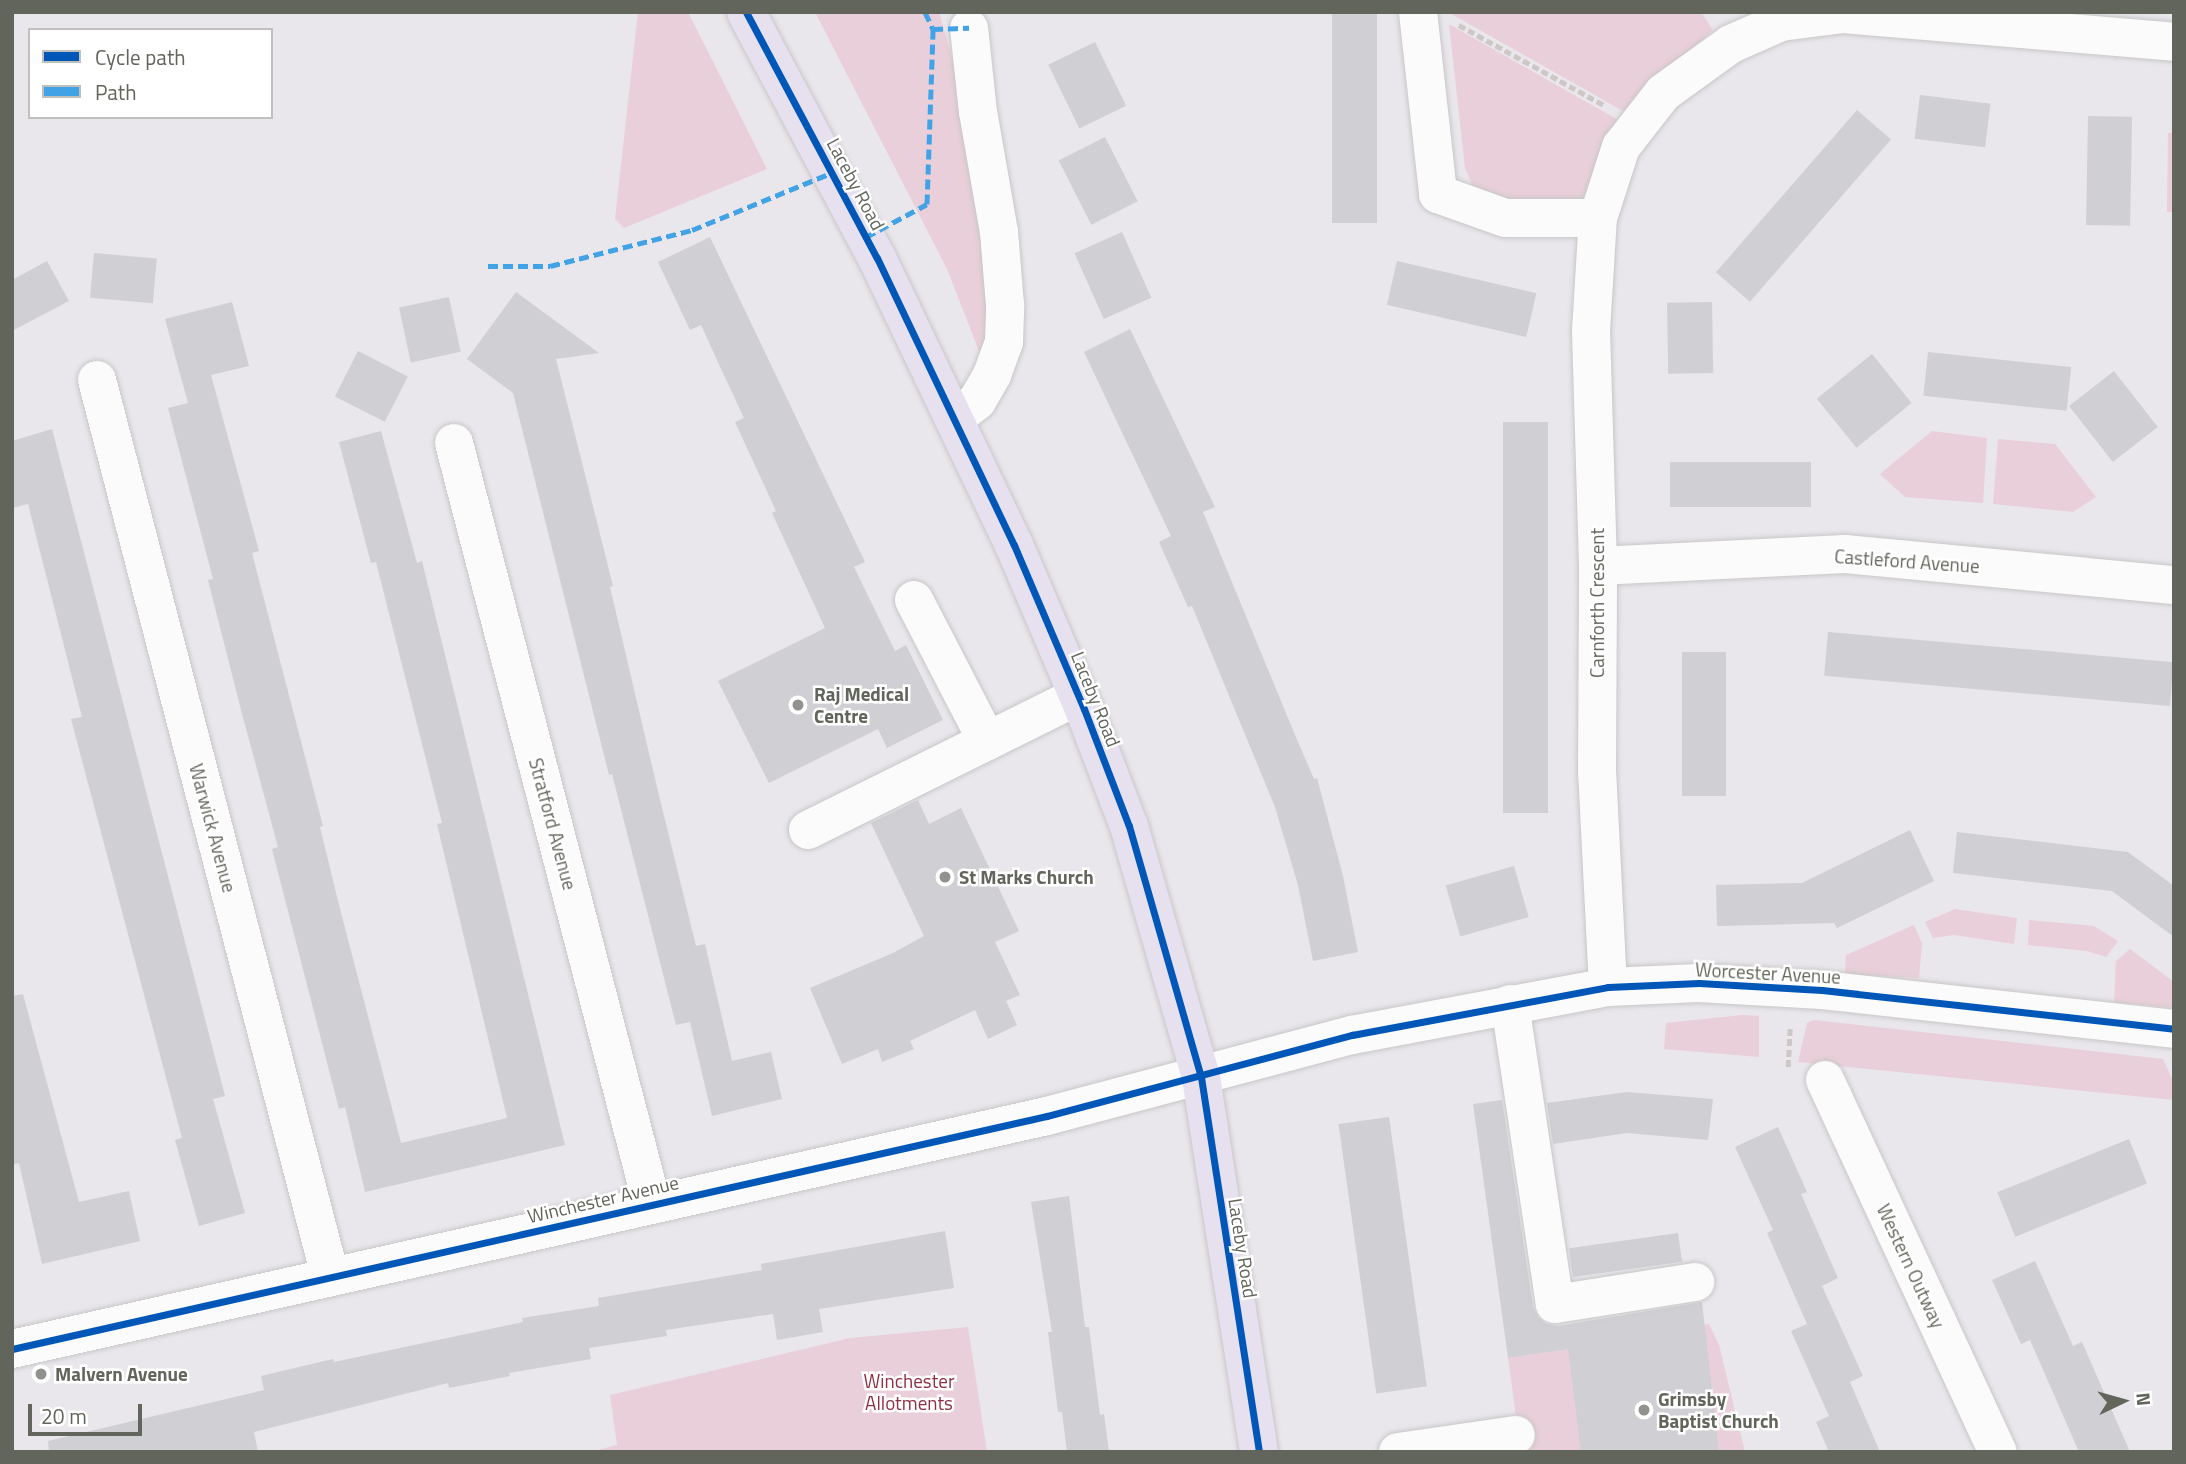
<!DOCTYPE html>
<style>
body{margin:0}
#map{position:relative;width:2186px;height:1464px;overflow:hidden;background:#e9e6ec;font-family:"Titillium Web",sans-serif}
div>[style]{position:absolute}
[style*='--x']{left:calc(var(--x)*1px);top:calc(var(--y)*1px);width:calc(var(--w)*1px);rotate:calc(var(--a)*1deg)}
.green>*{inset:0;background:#e9cfd9}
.building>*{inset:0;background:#d0cfd3;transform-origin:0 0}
.path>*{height:4.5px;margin-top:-2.25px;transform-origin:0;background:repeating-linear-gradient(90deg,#cdc8c5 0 7px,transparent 0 10.5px)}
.roads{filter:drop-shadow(0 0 2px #c7c7c6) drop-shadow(0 0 2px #c7c7c6)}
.minor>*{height:38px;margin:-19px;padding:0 19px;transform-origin:19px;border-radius:19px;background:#fcfbfc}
.highway>*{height:38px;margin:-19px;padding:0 19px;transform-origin:19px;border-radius:19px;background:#e7e0ef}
.quiet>*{height:5px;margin-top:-2.5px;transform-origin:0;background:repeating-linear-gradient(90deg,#42a2e6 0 10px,transparent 0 15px)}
.cycleway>*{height:7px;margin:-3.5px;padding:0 3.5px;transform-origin:3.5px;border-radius:3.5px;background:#0057b8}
.dots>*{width:19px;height:19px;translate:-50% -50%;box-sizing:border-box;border:4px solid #fff;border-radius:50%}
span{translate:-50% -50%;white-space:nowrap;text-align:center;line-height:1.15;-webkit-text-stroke:5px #fff;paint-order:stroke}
.street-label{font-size:19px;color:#62655b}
.poi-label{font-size:19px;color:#62655b;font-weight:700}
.left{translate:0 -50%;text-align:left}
.park-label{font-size:19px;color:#902f45}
.frame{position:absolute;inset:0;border:14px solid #62655b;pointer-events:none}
.legend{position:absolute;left:28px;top:28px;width:245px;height:91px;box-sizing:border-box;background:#fff;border:2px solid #c0c1bd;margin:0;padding:9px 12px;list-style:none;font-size:21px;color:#62655b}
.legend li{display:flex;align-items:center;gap:14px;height:35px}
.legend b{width:35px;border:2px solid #c0c1bd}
.north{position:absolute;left:2088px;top:1366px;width:70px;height:70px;-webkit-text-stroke:5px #fff;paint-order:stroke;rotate:85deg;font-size:19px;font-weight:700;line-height:28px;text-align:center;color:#62655b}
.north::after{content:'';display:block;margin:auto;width:24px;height:32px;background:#62655b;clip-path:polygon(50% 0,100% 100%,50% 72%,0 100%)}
.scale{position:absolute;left:28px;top:1404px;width:114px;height:32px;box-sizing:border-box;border:4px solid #62655b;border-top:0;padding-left:9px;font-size:21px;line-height:24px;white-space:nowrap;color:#62655b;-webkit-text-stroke:5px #fff;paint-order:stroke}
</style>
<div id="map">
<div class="green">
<i style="clip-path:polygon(638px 12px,688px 12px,767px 169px,624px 228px,615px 219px)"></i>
<i style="clip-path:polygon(815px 12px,939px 12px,970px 122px,986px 214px,986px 369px,947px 269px)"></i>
<i style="clip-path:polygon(1448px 12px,1695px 12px,1703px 15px,1713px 30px,1696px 45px,1648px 101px,1637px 110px,1623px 111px)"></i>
<i style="clip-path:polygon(1449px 24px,1620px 121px,1581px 202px,1531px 209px,1474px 189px,1465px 168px)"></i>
<i style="clip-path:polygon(2168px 133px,2174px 133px,2174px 212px,2167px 212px)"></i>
<i style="clip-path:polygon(1932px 431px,1987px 438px,1983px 503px,1905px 497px,1880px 474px)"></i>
<i style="clip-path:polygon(1998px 439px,2055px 444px,2096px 497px,2073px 512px,1993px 504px)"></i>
<i style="clip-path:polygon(1955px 909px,2017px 918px,2014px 944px,1954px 935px,1933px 938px,1925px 922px)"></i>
<i style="clip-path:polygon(2029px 920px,2094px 926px,2118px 941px,2106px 957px,2087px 951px,2028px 945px)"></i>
<i style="clip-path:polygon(1914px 925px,1922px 944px,1919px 978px,1845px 974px,1846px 955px)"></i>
<i style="clip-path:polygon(2130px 949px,2174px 982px,2174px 1008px,2114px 1002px,2116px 961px)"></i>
<i style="clip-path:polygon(1742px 1015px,1759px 1016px,1759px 1057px,1664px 1049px,1666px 1023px)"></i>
<i style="clip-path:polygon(1814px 1020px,2163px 1059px,2174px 1083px,2174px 1100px,1798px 1062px,1807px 1023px)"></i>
<i style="clip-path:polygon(1709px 1324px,1719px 1345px,1745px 1452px,1521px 1452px,1508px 1358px)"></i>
<i style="clip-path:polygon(968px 1327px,987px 1452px,590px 1452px,617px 1445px,610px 1395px,850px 1338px)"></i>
</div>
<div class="building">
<i style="left:1332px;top:12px;width:45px;height:211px"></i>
<i style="left:1095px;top:42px;width:71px;height:52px;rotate:64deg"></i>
<i style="left:1920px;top:95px;width:71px;height:44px;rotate:7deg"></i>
<i style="left:1857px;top:110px;width:45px;height:215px;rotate:41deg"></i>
<i style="left:2088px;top:116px;width:44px;height:109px;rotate:1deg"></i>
<i style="left:1105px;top:137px;width:72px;height:52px;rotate:63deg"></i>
<i style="left:1122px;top:232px;width:72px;height:52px;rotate:66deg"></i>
<i style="clip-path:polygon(710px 237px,865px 562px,854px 567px,895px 651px,906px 645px,943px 720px,887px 748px,878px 729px,769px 783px,718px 681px,825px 628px,772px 513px,776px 511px,735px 422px,744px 418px,722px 371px,701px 325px,690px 330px,658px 262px)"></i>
<i style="left:94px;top:253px;width:63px;height:45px;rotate:5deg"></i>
<i style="clip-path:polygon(47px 261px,69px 301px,12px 331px,12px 280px)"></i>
<i style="left:1397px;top:261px;width:143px;height:45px;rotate:13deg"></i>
<i style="clip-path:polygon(516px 292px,599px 353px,556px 359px,613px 586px,610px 587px,656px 783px,696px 946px,705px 944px,732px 1061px,771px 1052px,782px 1099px,712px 1116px,690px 1022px,676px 1025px,612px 774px,609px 775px,513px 393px,467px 359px)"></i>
<i style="left:449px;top:297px;width:56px;height:51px;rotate:78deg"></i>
<i style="clip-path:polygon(232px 302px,249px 366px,211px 375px,259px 551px,252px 553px,323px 826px,320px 827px,338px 901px,401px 1143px,507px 1118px,437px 824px,442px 823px,376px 562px,371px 563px,339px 442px,381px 431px,417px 563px,422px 561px,565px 1145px,365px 1192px,345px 1107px,339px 1109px,272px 849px,278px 847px,241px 710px,208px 580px,213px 579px,168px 408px,188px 403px,165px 319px)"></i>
<i style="left:1712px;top:302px;width:71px;height:45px;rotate:89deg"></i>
<i style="clip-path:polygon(1130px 329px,1215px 507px,1203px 512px,1295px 735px,1314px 779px,1317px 778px,1343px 876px,1358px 952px,1313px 961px,1298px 885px,1275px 807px,1192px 606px,1188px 607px,1159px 542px,1171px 536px,1084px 352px)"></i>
<i style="left:358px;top:351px;width:56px;height:51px;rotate:27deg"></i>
<i style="left:1928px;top:352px;width:144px;height:44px;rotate:6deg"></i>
<i style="left:1872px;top:354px;width:63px;height:71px;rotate:51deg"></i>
<i style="left:2114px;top:371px;width:71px;height:57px;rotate:52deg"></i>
<i style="left:1503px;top:422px;width:45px;height:391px"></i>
<i style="clip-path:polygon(52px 429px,225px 1096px,213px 1099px,245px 1213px,199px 1226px,175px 1140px,182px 1138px,71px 719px,82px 717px,28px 504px,12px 508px,12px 441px)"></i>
<i style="left:1670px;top:462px;width:141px;height:45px"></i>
<i style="left:1828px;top:632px;width:347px;height:44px;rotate:5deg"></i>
<i style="left:1682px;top:652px;width:44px;height:144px"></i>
<i style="clip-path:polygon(918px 800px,929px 824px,961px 808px,1019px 931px,995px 942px,1020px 995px,1006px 1001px,1017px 1025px,988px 1039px,975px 1010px,910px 1041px,914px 1049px,882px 1062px,878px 1049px,842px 1064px,810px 988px,893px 953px,924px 936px,871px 823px)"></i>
<i style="clip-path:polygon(1910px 830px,1934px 881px,1837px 928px,1834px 923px,1717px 926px,1716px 885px,1802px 883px)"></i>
<i style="clip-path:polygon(1957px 832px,2128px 852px,2174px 886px,2174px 937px,2112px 891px,1953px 873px)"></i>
<i style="left:1514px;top:866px;width:53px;height:71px;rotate:74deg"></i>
<i style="clip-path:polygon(23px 994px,79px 1202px,129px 1191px,140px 1241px,42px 1264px,19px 1163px,12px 1165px,12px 996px)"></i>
<i style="clip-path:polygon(1627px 1092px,1713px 1099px,1708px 1140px,1627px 1133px,1553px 1144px,1547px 1103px)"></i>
<i style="clip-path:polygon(1502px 1100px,1533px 1307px,1538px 1317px,1546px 1324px,1558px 1326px,1702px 1302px,1719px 1452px,1581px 1452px,1568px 1349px,1508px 1358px,1473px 1104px)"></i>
<i style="left:1389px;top:1117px;width:272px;height:51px;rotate:82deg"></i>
<i style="clip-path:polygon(1778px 1127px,1807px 1192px,1801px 1194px,1838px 1278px,1822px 1286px,1863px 1376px,1850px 1382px,1880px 1452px,1829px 1452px,1816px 1422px,1829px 1416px,1791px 1331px,1807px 1324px,1767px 1233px,1773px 1230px,1735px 1147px)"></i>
<i style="left:2129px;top:1139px;width:48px;height:142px;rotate:68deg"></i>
<i style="clip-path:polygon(1069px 1196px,1085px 1327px,1089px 1327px,1100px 1415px,1104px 1414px,1109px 1452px,1067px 1452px,1062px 1412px,1058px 1412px,1048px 1332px,1052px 1332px,1031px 1202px)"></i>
<i style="clip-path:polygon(945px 1231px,954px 1288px,819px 1309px,823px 1332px,777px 1340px,773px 1314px,666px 1330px,667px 1336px,589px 1348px,591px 1359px,509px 1373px,510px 1376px,449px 1388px,448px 1383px,254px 1432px,258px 1452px,49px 1452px,48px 1441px,264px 1390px,261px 1376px,333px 1359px,334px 1362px,523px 1322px,522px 1318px,599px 1306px,598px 1298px,762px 1270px,761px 1264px)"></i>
<i style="left:1678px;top:1233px;width:29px;height:110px;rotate:82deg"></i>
<i style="clip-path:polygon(2035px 1261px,2073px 1346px,2082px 1342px,2130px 1452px,2079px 1452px,2030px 1340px,2021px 1344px,1992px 1280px)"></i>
</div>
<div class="path">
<i style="--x:1459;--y:25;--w:166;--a:28.9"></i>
<i style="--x:1788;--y:1067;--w:40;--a:-87.1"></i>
</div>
<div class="roads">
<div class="minor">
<i style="--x:1418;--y:12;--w:183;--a:83.7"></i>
<i style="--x:1438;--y:194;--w:71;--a:19.7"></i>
<i style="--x:1505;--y:218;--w:93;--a:0"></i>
<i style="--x:97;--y:380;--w:926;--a:75.42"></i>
<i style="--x:954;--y:419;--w:29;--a:-38"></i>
<i style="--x:977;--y:401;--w:30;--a:-60"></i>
<i style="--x:992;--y:375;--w:35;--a:-70"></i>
<i style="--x:1004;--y:342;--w:37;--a:-88"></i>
<i style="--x:1005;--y:305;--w:73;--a:-94.7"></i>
<i style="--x:999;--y:232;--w:122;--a:-99.9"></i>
<i style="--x:978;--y:112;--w:84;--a:-96.1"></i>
<i style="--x:454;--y:443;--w:786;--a:75.42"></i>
<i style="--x:1598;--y:566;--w:247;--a:-2.8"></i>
<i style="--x:1845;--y:554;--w:330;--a:5.4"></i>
<i style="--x:914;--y:600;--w:159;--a:62.6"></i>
<i style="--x:808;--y:830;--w:301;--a:-26.4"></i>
<i style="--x:1608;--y:987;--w:214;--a:-92.9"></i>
<i style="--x:1597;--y:773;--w:207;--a:-89.7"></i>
<i style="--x:1598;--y:566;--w:235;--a:-91.7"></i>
<i style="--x:1591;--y:331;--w:113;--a:-86.5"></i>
<i style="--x:1598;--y:218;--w:75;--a:-72.1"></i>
<i style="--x:1621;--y:147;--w:68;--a:-52.1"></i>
<i style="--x:1663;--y:93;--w:84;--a:-35.8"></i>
<i style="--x:1731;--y:44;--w:55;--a:-23.7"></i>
<i style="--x:1781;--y:22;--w:63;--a:-7.4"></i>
<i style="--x:1843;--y:14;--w:332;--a:4.8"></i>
<i style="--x:1510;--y:1004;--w:303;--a:81.5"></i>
<i style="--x:1555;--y:1304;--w:142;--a:-8.9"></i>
<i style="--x:1825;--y:1080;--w:410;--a:65.1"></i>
<i style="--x:12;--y:1349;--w:1061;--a:-12.69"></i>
<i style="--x:1047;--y:1116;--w:316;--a:-14.9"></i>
<i style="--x:1352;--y:1035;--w:260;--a:-10.6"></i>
<i style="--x:1608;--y:987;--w:91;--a:-2.5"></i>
<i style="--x:1699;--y:983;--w:123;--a:3.3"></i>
<i style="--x:1822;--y:990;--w:354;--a:6.3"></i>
<i style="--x:1398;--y:1452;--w:119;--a:-8.2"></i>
</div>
<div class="highway">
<i style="--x:746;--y:12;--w:279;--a:62"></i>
<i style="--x:877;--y:258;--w:318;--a:64.5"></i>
<i style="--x:1014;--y:545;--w:178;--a:66.9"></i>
<i style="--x:1084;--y:709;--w:125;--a:69"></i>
<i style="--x:1129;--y:826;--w:261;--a:74"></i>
<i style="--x:1201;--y:1077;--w:379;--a:81.2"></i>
</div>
</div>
<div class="quiet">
<i style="--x:925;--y:12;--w:19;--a:65"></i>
<i style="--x:933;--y:29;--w:36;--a:-2"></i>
<i style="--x:866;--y:237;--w:69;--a:-28.4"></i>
<i style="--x:927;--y:204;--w:175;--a:-88"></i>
<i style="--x:488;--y:266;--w:62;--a:0"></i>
<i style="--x:550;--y:266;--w:146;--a:-14.2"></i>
<i style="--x:692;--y:230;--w:150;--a:-22.3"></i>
</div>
<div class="cycleway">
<i style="--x:746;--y:12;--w:279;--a:62"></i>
<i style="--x:877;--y:258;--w:318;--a:64.5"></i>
<i style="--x:1014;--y:545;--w:178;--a:66.9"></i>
<i style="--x:1084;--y:709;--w:125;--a:69"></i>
<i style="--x:1129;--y:826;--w:261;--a:74"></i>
<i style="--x:1201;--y:1077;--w:379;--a:81.2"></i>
<i style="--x:12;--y:1349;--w:1061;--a:-12.69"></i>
<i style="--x:1047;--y:1116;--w:316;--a:-14.9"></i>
<i style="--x:1352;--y:1035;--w:260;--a:-10.6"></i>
<i style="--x:1608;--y:987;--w:91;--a:-2.5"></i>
<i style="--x:1699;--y:983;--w:123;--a:3.3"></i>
<i style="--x:1822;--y:990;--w:354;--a:6.3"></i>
</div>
<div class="dots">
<i style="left:798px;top:705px;background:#91928e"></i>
<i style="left:945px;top:877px;background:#91928e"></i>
<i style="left:41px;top:1374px;background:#91928e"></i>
<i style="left:1644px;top:1410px;background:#91928e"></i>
</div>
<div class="street-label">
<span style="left:856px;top:184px;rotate:62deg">Laceby Road</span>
<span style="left:1907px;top:561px;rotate:4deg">Castleford Avenue</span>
<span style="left:1597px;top:603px;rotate:-90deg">Carnforth Crescent</span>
<span style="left:1096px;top:699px;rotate:68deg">Laceby Road</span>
<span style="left:553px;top:824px;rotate:75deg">Stratford Avenue</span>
<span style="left:213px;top:828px;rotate:75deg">Warwick Avenue</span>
<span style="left:1768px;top:973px;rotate:3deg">Worcester Avenue</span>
<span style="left:603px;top:1199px;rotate:-13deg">Winchester Avenue</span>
<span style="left:1243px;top:1248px;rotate:81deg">Laceby Road</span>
<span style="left:1911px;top:1266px;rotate:65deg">Western Outway</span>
</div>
<div class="poi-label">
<span class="left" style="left:814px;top:705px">Raj Medical<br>Centre</span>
<span class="left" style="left:959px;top:877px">St Marks Church</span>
<span class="left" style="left:55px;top:1374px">Malvern Avenue</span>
<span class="left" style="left:1658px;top:1410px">Grimsby<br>Baptist Church</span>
</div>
<div class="park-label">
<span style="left:909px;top:1392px">Winchester<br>Allotments</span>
</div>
<div class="frame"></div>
<ul class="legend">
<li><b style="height:9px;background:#0057b8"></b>Cycle path</li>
<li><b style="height:9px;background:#42a2e6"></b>Path</li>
</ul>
<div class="north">N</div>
<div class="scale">20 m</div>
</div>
